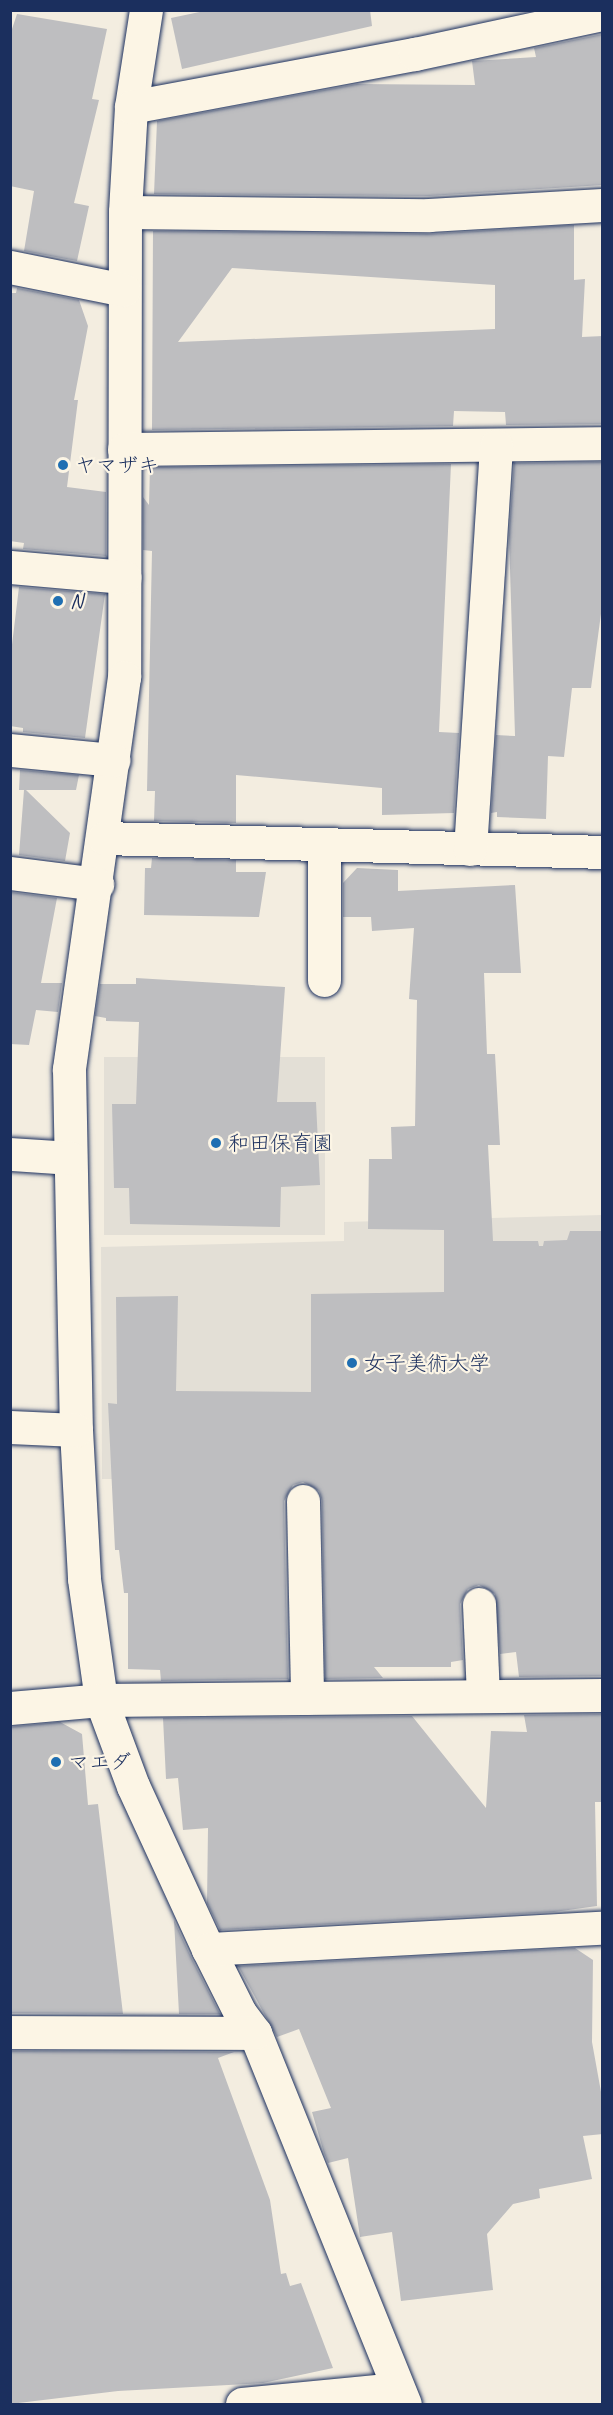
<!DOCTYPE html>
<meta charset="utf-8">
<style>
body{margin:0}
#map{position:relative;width:613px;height:2415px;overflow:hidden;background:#f3ede0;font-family:Caveat,"Klee One",sans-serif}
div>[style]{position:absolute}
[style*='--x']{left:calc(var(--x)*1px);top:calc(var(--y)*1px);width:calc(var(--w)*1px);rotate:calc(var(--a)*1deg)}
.built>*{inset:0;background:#e3dfd6;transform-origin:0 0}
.building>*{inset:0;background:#bebec0}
.roads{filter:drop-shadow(0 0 2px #1b2f5e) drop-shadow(0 0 2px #1b2f5e)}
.minor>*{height:33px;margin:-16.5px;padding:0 16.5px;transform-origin:16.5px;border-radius:16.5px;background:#fcf5e5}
.dots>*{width:16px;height:16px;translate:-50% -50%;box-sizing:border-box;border:3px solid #fcf5e5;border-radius:50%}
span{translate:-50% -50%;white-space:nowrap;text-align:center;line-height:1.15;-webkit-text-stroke:4.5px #fcf5e5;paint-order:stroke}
.poi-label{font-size:21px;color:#1b2f5e}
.left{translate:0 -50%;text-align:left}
.frame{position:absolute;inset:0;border:12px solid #1b2f5e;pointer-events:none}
</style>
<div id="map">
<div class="built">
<i style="left:104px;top:1057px;width:221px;height:178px"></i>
<i style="clip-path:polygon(602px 1215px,602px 1480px,102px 1479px,101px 1247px,344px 1241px,344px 1222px)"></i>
</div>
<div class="building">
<i style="clip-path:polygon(209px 10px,370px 10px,372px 26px,182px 69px,171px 18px)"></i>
<i style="clip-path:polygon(17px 14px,107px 29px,92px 99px,99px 100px,74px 203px,89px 206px,77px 261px,24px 251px,34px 191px,10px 186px,10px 35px)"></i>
<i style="clip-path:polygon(603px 34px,603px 185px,429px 196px,154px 194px,157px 121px,357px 84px,475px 85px,472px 61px,536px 57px,534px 48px)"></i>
<i style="clip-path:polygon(evenodd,574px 225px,574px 280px,585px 279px,582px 337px,603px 336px,603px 424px,506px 425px,505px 412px,454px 411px,453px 426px,152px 430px,153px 231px,429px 234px,574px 225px,232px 268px,495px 285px,495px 329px,178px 342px,232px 268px)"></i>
<i style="clip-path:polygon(17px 288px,79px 300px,88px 326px,74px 400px,78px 400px,67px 487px,106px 492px,106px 556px,23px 549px,24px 543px,10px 541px,10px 293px,16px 293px)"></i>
<i style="clip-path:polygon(603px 462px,603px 599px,591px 688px,572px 688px,564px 757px,548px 756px,546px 819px,497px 817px,497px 812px,491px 813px,496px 735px,515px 736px,509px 535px,514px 463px)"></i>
<i style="clip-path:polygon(451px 464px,439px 732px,459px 733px,454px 813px,382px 815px,382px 788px,236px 775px,236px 823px,154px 821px,155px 791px,147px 791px,152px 551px,143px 550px,143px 497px,149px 505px,150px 467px)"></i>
<i style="clip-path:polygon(19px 587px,105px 594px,85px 738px,23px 732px,23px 728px,10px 726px,10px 661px)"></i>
<i style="clip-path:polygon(20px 770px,79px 775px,76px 790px,26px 790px,70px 833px,65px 861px,19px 855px,24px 790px,19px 790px)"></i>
<i style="clip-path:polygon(152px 858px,236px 860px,236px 872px,266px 872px,259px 917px,144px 915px,145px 868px,151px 868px)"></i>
<i style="clip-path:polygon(357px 868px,398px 870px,398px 891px,515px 885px,521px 973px,484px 973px,487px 1054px,495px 1054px,500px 1145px,488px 1145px,493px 1241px,538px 1241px,539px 1246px,543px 1246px,544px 1241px,567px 1240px,570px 1231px,603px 1231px,603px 1676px,519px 1677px,516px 1652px,500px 1654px,495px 1594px,479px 1585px,468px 1589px,460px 1604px,463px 1660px,451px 1662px,451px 1667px,374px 1667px,383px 1678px,325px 1679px,322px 1501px,319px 1491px,303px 1482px,293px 1485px,284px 1501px,288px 1679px,161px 1681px,160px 1670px,128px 1669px,128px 1593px,124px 1593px,119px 1550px,115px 1550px,108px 1403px,117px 1404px,116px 1297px,178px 1296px,176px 1391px,311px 1392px,311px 1294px,444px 1292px,444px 1230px,368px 1229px,369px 1159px,392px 1159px,391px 1127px,415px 1126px,417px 1000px,409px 999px,414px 928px,372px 931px,371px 917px,343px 917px,343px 883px)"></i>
<i style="clip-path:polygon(10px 892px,57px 898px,41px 983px,62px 983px,58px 1012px,36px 1010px,29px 1045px,10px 1044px)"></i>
<i style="clip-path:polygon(136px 978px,285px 987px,277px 1102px,316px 1102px,320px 1185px,281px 1187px,280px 1227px,130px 1224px,129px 1188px,114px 1188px,112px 1104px,136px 1104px,139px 1022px,106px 1021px,106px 1018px,95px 1016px,100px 984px,136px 984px)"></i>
<i style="clip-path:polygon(603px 1714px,603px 1802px,595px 1802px,597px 1906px,554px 1912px,220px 1930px,207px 1903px,208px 1828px,183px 1830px,178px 1778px,166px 1779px,163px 1718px,412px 1716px,486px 1808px,491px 1731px,527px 1732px,524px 1715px)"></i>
<i style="clip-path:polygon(60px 1722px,82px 1734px,88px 1805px,98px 1804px,123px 2014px,10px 2013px,10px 1727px)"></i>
<i style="clip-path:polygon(174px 1920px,191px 1957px,220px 2014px,179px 2014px)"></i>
<i style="clip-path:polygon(575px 1948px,593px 1960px,592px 2042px,603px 2103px,603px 2134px,583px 2136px,592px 2179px,539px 2189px,540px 2198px,513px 2204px,487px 2234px,493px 2290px,401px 2301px,392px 2232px,360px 2237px,348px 2158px,328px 2163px,324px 2153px,312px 2112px,331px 2108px,299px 2029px,277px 2037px,238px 1966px)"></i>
<i style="clip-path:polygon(10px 2051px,234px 2052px,218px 2058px,270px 2200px,281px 2274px,286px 2273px,290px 2286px,301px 2283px,333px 2368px,263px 2383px,118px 2391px,10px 2404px)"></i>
</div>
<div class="roads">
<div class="minor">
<i style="--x:146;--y:10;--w:98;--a:98.8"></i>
<i style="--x:131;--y:107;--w:105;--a:93.3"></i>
<i style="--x:125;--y:212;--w:465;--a:90.1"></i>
<i style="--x:124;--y:677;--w:396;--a:98"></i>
<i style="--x:69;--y:1069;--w:361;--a:88.9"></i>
<i style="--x:76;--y:1430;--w:149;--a:86.9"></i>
<i style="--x:84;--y:1579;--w:122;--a:82"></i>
<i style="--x:101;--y:1700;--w:92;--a:69.6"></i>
<i style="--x:133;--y:1786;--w:179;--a:65.3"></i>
<i style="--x:208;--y:1949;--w:72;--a:63.4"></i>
<i style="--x:240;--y:2013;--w:25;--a:53"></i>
<i style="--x:255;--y:2033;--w:400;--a:68"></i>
<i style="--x:131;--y:107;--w:289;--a:-10.6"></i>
<i style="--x:415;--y:54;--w:191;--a:-12.1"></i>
<i style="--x:125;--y:212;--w:304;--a:0.6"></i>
<i style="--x:429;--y:215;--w:173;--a:-3.3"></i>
<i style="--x:10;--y:267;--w:116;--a:11.4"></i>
<i style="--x:124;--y:449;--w:478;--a:-0.7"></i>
<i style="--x:10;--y:567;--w:115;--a:5"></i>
<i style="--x:10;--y:750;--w:104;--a:5.5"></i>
<i style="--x:104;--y:838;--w:498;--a:1.6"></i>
<i style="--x:470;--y:849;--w:404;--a:-86.3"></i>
<i style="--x:10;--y:873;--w:88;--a:7.2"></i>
<i style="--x:324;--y:980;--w:136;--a:-90"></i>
<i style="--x:10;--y:1154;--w:60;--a:3.8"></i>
<i style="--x:10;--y:1427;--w:66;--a:2.6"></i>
<i style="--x:303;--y:1501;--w:197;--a:88.8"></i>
<i style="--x:479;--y:1604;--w:92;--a:87.5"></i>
<i style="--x:10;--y:1708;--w:91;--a:-5"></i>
<i style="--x:101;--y:1700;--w:501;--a:-0.57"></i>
<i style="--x:208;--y:1949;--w:395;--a:-3.1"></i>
<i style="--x:10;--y:2032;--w:245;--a:0.2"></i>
<i style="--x:242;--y:2404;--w:156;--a:-5.5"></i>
</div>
</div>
<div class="dots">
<i style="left:63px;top:465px;background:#1f6fb2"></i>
<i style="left:58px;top:601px;background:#1f6fb2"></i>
<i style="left:216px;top:1143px;background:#1f6fb2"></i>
<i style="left:352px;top:1363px;background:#1f6fb2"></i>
<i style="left:56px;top:1762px;background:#1f6fb2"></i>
</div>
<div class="poi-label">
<span class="left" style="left:75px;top:465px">ヤマザキ</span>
<span class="left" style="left:70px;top:601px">N</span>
<span class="left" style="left:228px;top:1143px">和田保育園</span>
<span class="left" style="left:364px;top:1363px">女子美術大学</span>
<span class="left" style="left:68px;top:1762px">マエダ</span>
</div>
<div class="frame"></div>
</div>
